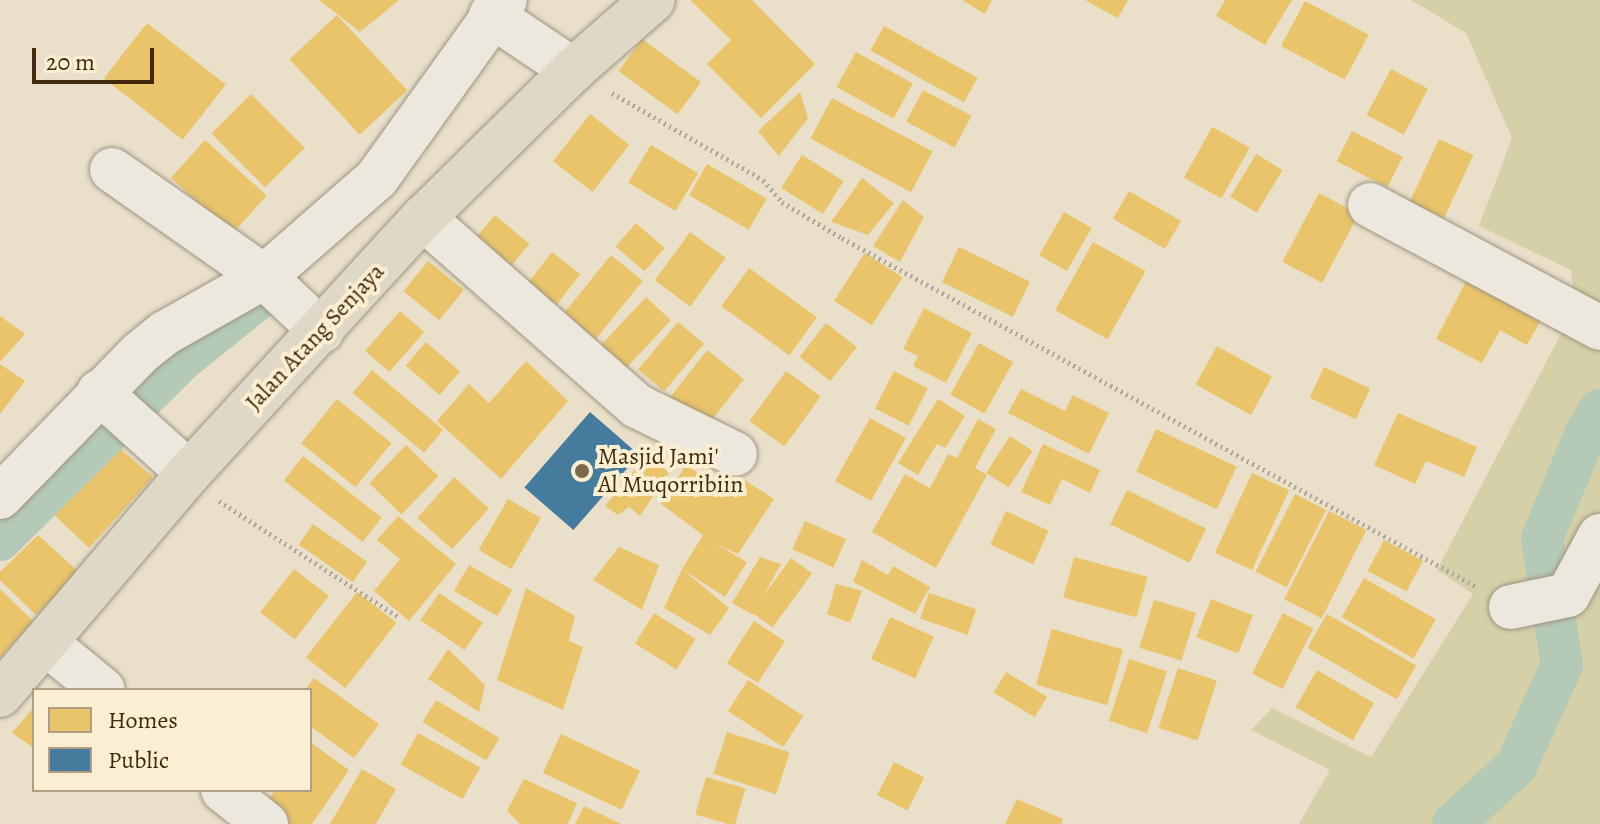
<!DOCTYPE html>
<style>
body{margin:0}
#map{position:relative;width:1600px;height:824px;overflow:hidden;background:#eae0c9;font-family:Alegreya,serif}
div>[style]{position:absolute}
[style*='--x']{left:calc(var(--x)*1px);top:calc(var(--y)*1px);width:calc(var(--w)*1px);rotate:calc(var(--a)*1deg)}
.green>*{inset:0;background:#d5d0a7}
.homes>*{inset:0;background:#e9c46a;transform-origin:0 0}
.public>*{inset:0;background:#457b9d;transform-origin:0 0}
.canal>*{height:42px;margin:-21px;padding:0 21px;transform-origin:21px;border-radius:21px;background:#b4c9b6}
.path>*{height:5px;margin-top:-2.5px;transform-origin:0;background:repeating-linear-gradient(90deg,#ada69a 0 2px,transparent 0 6px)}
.roads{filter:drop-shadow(0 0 2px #9d9483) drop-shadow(0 0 2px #9d9483)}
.minor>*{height:44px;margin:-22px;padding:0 22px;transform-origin:22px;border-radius:22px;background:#ede8dd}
.major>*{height:44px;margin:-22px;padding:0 22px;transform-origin:22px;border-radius:22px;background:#e0d8c7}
.dots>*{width:22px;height:22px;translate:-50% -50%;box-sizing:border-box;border:4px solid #faeed3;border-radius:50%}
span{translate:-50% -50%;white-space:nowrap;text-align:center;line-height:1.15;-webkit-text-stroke:8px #faeed3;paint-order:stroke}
.street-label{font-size:24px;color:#43290c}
.poi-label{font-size:24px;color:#43290c}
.left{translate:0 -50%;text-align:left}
.legend{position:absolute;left:32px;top:688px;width:280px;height:104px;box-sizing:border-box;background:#faeed3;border:2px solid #b19f83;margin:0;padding:10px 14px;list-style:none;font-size:24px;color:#43290c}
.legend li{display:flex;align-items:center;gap:16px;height:40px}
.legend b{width:40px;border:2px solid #b19f83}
.scale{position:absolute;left:32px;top:48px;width:122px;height:36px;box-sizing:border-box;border:4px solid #43290c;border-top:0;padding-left:10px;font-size:24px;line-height:28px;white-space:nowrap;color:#43290c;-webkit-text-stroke:6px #faeed3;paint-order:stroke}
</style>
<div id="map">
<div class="green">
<i style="clip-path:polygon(1411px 0,1600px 0,1600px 824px,1299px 824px,1330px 770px,1251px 730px,1272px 708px,1371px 757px,1473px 594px,1437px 570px,1575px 307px,1571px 270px,1479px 226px,1512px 138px,1466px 33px)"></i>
</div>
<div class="homes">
<i style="clip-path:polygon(319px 0,399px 0,360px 32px)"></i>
<i style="clip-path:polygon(690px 0,752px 0,815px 64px,761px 118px,707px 64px,731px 40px)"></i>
<i style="clip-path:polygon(962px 0,992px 0,985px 14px)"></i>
<i style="clip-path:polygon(1085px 0,1128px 0,1118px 18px)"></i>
<i style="clip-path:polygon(1225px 0,1292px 0,1265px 45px,1216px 16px)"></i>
<i style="left:1305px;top:1px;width:72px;height:51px;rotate:28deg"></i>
<i style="left:337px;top:15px;width:103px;height:65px;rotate:47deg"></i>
<i style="left:147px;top:23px;width:100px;height:70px;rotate:38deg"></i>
<i style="left:884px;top:26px;width:107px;height:28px;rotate:29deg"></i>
<i style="left:642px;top:39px;width:73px;height:40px;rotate:36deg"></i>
<i style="left:856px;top:52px;width:65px;height:40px;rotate:29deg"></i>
<i style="left:1391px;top:69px;width:42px;height:52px;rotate:28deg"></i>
<i style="left:923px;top:90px;width:55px;height:36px;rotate:28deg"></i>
<i style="clip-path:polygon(800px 92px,808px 118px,779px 156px,758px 131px)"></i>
<i style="left:251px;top:94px;width:76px;height:56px;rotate:45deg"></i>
<i style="left:832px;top:98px;width:114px;height:46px;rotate:28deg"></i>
<i style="left:590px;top:114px;width:50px;height:60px;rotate:38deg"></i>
<i style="left:1212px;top:127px;width:43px;height:58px;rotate:29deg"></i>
<i style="left:1352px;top:131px;width:57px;height:34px;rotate:27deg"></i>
<i style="left:1439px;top:139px;width:38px;height:70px;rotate:25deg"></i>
<i style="left:205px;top:140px;width:83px;height:51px;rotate:42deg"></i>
<i style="left:651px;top:145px;width:55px;height:44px;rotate:31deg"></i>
<i style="left:1256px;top:154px;width:31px;height:50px;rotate:31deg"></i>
<i style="left:802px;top:155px;width:49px;height:39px;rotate:32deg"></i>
<i style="left:707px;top:164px;width:69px;height:36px;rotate:30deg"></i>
<i style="clip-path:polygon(862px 178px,894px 203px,868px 235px,831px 222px)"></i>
<i style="left:1129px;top:191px;width:60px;height:32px;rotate:30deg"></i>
<i style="left:1319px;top:193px;width:45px;height:78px;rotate:28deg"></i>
<i style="clip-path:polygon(903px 200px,924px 217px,900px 262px,873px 246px)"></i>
<i style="left:1064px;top:212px;width:32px;height:50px;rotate:30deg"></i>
<i style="left:495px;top:215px;width:45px;height:32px;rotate:40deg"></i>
<i style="left:636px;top:223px;width:38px;height:31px;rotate:41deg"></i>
<i style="left:690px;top:232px;width:44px;height:60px;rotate:36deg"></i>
<i style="left:1093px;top:242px;width:60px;height:78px;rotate:29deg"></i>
<i style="left:959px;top:247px;width:79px;height:39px;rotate:26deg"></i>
<i style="left:552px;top:252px;width:36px;height:40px;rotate:38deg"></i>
<i style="left:865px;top:253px;width:45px;height:57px;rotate:33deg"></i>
<i style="left:611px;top:255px;width:41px;height:79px;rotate:39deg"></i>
<i style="left:428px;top:261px;width:46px;height:39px;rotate:39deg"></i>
<i style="left:749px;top:268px;width:84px;height:47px;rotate:36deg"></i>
<i style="clip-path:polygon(1471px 272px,1546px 311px,1527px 345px,1500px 330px,1482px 363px,1436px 339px)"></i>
<i style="left:646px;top:297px;width:34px;height:70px;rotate:43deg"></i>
<i style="clip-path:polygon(924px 308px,972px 333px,946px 383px,913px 366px,918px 356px,903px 349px)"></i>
<i style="left:400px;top:311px;width:32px;height:53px;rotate:41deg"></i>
<i style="clip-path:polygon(0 316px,25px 334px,0 362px)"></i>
<i style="left:678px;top:322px;width:34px;height:62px;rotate:40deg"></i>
<i style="left:826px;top:323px;width:39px;height:43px;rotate:38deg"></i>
<i style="left:426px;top:342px;width:45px;height:31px;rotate:41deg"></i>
<i style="left:979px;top:343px;width:39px;height:59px;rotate:29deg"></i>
<i style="left:1217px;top:346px;width:63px;height:44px;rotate:29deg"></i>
<i style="left:707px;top:350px;width:47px;height:65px;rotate:38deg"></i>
<i style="clip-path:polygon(526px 361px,568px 401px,501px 479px,437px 421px,469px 384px,489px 403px)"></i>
<i style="clip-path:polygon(0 364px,25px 381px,0 414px)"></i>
<i style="left:1324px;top:367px;width:51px;height:34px;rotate:25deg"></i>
<i style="left:372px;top:370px;width:93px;height:30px;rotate:40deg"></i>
<i style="left:786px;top:371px;width:43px;height:62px;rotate:36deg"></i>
<i style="left:894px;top:371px;width:38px;height:42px;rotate:27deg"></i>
<i style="clip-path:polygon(1021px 389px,1065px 411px,1073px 395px,1109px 413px,1089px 454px,1008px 413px)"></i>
<i style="left:337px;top:399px;width:70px;height:57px;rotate:39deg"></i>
<i style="clip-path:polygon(938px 399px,965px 416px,945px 448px,937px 444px,918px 475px,898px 463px)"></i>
<i style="clip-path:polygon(1398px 413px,1477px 447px,1464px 477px,1426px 461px,1415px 484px,1374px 465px)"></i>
<i style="left:870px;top:418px;width:41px;height:72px;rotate:29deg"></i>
<i style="clip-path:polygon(978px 419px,996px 429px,975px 468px,987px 475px,936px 568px,872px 532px,905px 474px,930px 488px,948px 454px,957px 458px)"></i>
<i style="left:1156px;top:429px;width:89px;height:47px;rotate:25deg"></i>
<i style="left:1010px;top:436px;width:27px;height:44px;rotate:33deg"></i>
<i style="clip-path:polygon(1043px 444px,1100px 470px,1090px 493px,1062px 479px,1050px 505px,1021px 492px)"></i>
<i style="left:406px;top:445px;width:45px;height:53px;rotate:44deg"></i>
<i style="clip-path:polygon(117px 446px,153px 477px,89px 548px,50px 511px)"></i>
<i style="left:303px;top:456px;width:100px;height:31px;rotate:38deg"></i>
<i style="clip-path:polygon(646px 456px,669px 472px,640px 516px,629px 507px,618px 515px,605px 506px)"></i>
<i style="clip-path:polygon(686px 465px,725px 491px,735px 474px,774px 499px,738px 554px,715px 543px,747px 562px,725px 597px,682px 569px,729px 608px,710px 635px,664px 608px,682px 569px,703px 535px,661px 504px)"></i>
<i style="left:1252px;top:473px;width:41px;height:88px;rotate:25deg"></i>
<i style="left:454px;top:477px;width:47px;height:55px;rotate:42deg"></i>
<i style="left:1127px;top:490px;width:88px;height:38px;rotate:26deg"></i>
<i style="left:1295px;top:494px;width:35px;height:87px;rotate:27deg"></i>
<i style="left:508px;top:499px;width:38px;height:59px;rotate:30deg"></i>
<i style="left:1006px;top:511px;width:47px;height:37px;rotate:25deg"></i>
<i style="left:1329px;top:511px;width:42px;height:99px;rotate:27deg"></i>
<i style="clip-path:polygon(398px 516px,456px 564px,409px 621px,374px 591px,400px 559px,377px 540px)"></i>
<i style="left:805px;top:521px;width:45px;height:31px;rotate:24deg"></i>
<i style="left:313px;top:524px;width:66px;height:25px;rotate:35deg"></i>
<i style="clip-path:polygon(38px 535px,80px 573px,36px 615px,0 580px,0 572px)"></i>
<i style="left:1384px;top:540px;width:44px;height:35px;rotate:28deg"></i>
<i style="clip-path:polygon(619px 547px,659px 565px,642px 610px,593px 580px)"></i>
<i style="clip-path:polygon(760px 557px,781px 564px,753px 615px,732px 603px)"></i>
<i style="left:1074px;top:557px;width:76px;height:42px;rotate:15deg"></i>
<i style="left:791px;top:558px;width:26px;height:67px;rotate:36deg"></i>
<i style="clip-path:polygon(862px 560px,888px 575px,893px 566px,930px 587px,915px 614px,853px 582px)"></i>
<i style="left:469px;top:565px;width:50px;height:30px;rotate:30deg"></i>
<i style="left:294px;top:569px;width:44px;height:55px;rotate:38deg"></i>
<i style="left:1364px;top:578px;width:83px;height:45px;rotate:30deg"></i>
<i style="clip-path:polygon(836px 584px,862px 591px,850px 623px,827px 614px)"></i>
<i style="clip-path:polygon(526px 588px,575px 616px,569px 641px,583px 647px,563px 710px,497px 680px)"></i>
<i style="clip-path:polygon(0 589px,33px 621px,0 658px)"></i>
<i style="left:357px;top:592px;width:50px;height:83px;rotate:38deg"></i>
<i style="left:439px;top:593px;width:53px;height:33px;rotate:34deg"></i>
<i style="left:929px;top:593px;width:50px;height:27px;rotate:19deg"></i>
<i style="left:1211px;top:599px;width:45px;height:41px;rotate:21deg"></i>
<i style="left:1154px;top:600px;width:44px;height:50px;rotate:17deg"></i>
<i style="left:654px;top:613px;width:49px;height:36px;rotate:32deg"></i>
<i style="left:1283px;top:613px;width:34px;height:68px;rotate:27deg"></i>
<i style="left:1327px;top:614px;width:103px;height:39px;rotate:30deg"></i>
<i style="left:890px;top:617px;width:48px;height:46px;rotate:24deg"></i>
<i style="left:754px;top:621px;width:37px;height:50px;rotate:33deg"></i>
<i style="left:1052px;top:629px;width:74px;height:58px;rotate:16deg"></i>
<i style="clip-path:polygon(448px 649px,485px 685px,479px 712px,428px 679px)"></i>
<i style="left:1129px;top:659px;width:40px;height:65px;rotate:18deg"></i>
<i style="left:1178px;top:668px;width:41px;height:63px;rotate:18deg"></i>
<i style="left:1317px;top:670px;width:66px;height:43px;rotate:30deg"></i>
<i style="left:1006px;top:672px;width:48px;height:24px;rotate:31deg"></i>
<i style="clip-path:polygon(314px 678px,379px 724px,354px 758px,310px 726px,310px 690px,305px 690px)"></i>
<i style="left:748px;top:680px;width:66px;height:37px;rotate:33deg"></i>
<i style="left:436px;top:700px;width:74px;height:26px;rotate:31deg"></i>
<i style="clip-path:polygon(34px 707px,34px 748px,12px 733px)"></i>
<i style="left:727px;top:732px;width:66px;height:44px;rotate:18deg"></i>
<i style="left:418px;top:733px;width:71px;height:36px;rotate:29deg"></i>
<i style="left:561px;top:734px;width:87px;height:43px;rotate:25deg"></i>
<i style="clip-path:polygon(310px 742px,349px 770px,312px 824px,277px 824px,260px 812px,275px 790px,310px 790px)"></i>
<i style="left:894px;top:762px;width:34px;height:37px;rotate:27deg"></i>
<i style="clip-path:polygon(362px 769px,396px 789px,376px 824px,330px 824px)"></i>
<i style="left:706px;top:777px;width:41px;height:39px;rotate:16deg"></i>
<i style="clip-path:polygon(524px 779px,577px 803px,568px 824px,520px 824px,507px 811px)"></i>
<i style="clip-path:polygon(1017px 799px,1063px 819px,1061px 824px,1005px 824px)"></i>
<i style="clip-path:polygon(584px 806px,621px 824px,575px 824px)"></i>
</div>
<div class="public">
<i style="left:590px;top:412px;width:65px;height:100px;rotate:41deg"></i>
</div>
<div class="canal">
<i style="--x:0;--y:540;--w:257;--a:-44.7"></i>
<i style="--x:183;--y:359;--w:117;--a:-38.7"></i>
<i style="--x:1453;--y:824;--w:86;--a:-42.6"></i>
<i style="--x:1516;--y:766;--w:111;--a:-65.5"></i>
<i style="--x:1562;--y:665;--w:128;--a:-99"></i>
<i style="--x:1542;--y:539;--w:116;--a:-67.6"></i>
<i style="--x:1586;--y:432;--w:26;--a:-58"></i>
</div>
<div class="path">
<i style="--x:612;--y:93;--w:174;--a:29.9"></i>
<i style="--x:763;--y:180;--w:29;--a:49"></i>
<i style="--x:782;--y:202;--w:70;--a:31"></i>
<i style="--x:842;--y:238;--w:725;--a:28.79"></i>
<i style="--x:219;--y:501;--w:213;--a:32.9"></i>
</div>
<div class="roads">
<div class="minor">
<i style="--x:491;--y:15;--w:99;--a:33.9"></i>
<i style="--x:112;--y:170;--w:186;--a:35.1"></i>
<i style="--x:264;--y:277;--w:79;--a:43"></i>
<i style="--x:1370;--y:205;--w:261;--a:28.1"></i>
<i style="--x:423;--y:218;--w:285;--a:41.3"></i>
<i style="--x:637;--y:406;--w:109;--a:26.1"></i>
<i style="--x:99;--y:392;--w:121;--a:42"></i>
<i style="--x:0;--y:497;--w:201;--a:-45.8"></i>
<i style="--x:140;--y:353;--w:32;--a:-39"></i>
<i style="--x:165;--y:333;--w:114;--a:-29.5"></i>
<i style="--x:264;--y:277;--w:150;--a:-41.2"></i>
<i style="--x:377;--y:178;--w:219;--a:-54.3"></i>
<i style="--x:1511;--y:607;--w:58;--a:-11.9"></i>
<i style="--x:1568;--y:595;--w:67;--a:-61.5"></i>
<i style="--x:47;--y:644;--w:72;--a:39.4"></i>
<i style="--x:223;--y:790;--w:55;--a:38.3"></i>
</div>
<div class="major">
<i style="--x:0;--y:695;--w:292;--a:-49.6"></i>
<i style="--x:189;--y:473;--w:346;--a:-47.5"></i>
<i style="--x:423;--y:218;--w:211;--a:-44.6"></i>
<i style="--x:573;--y:70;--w:106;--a:-41.2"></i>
</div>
</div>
<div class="dots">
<i style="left:582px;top:471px;background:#7d694e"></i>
</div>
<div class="street-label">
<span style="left:315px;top:337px;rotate:-47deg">Jalan Atang Senjaya</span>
</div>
<div class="poi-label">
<span class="left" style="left:598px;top:471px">Masjid Jami'<br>Al Muqorribiin</span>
</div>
<ul class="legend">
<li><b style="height:22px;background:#e9c46a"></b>Homes</li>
<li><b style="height:22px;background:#457b9d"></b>Public</li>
</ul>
<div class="scale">20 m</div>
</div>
